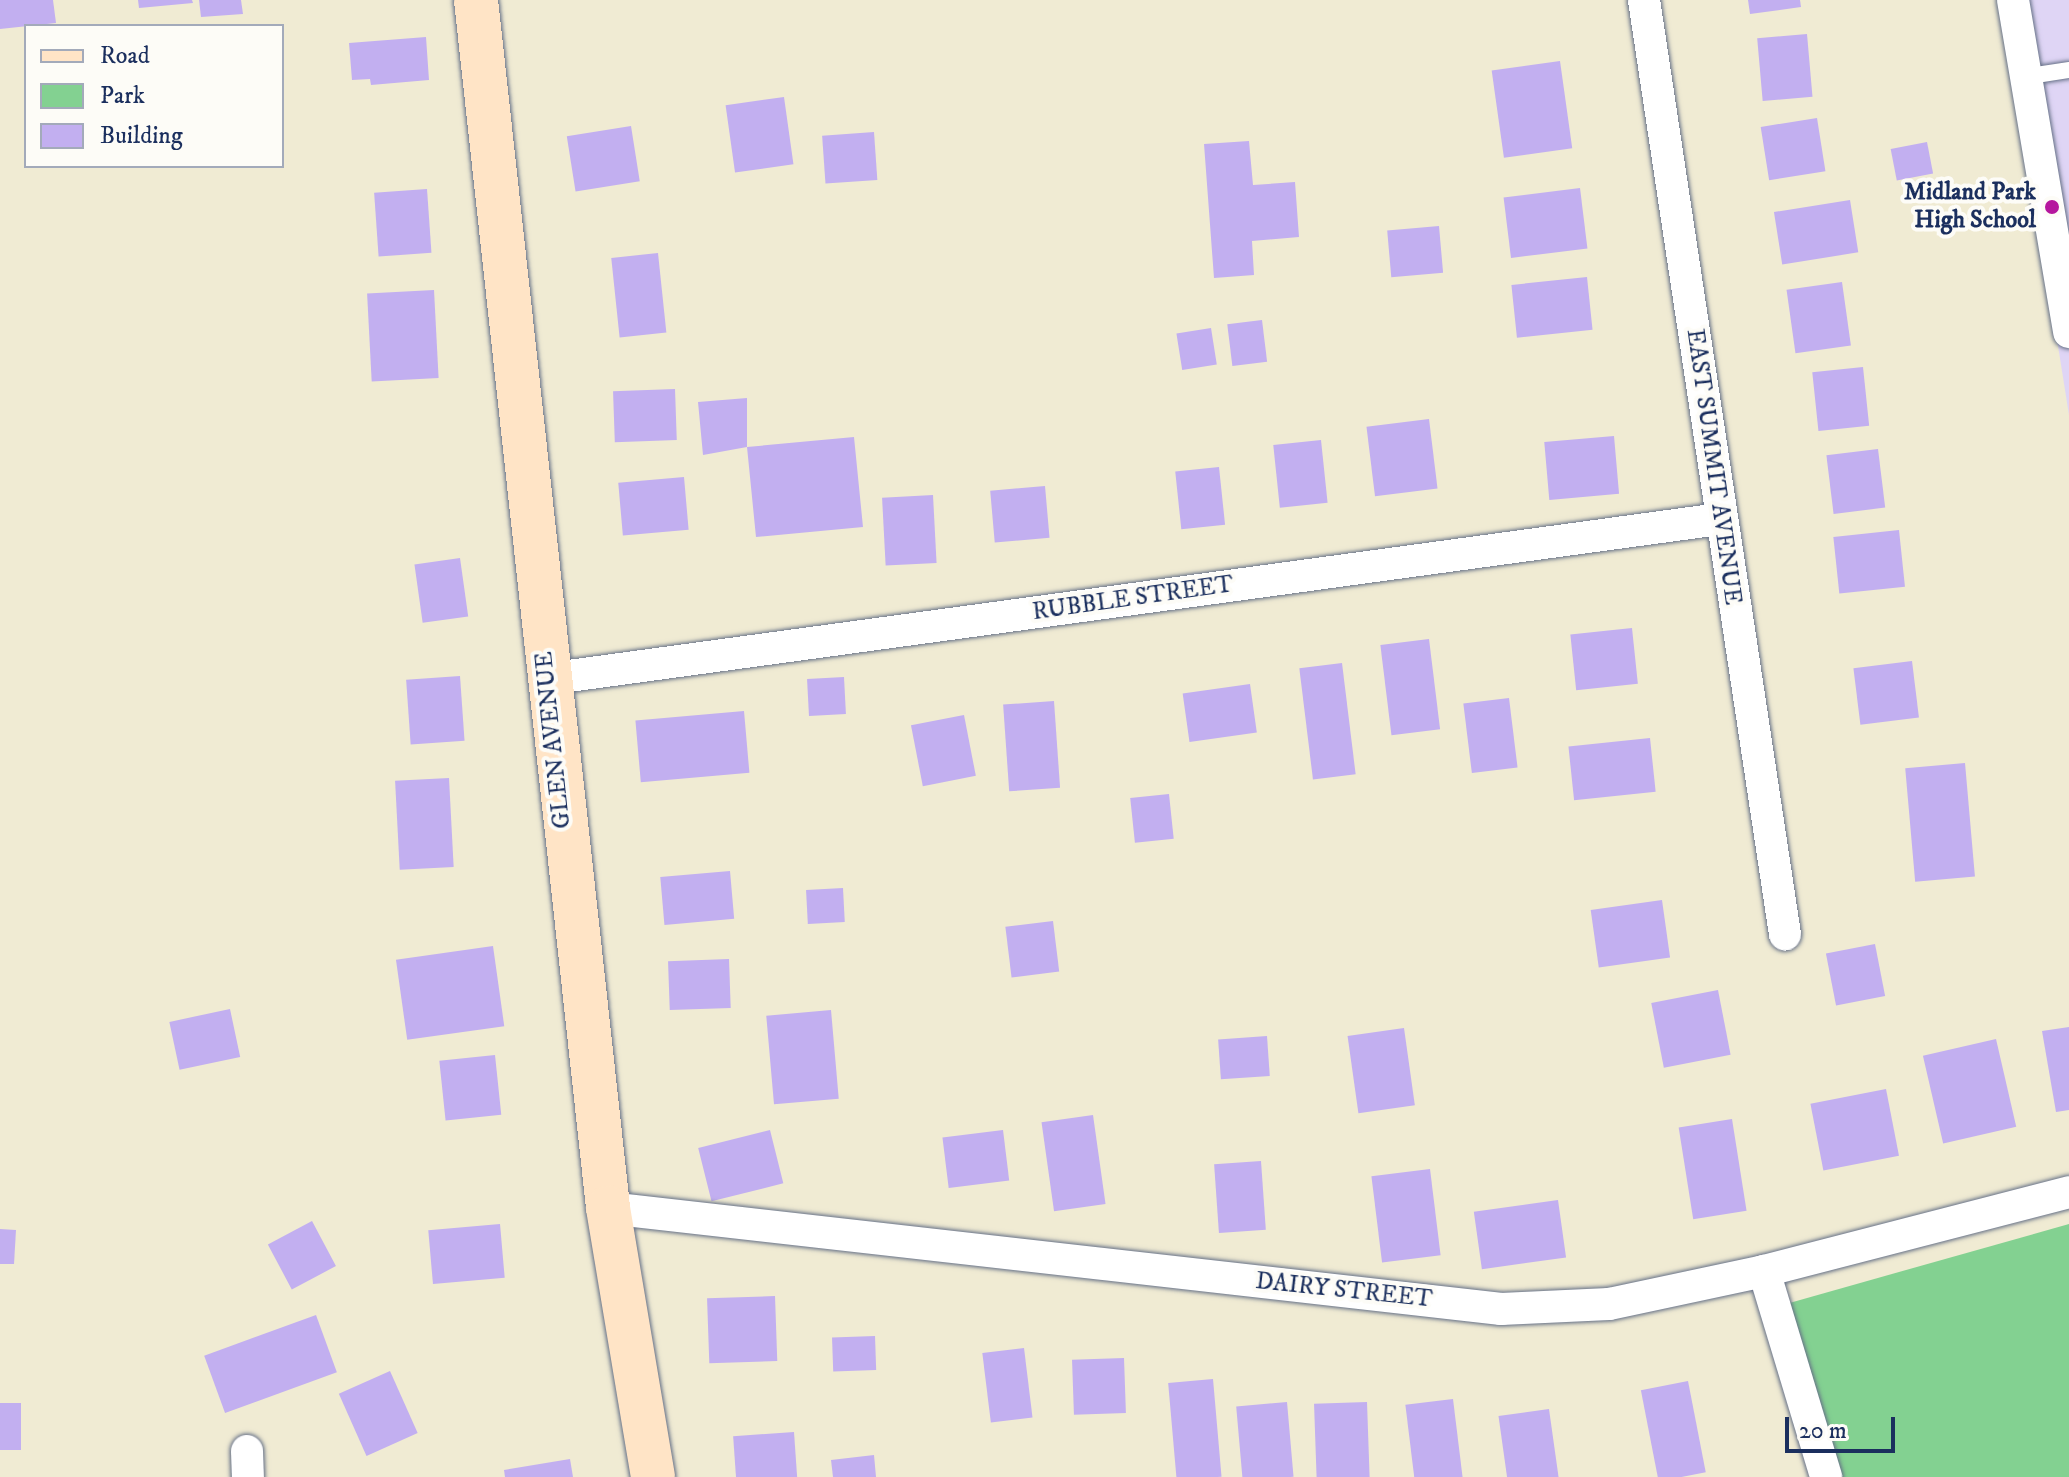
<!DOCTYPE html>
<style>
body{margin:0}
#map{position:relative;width:2069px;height:1477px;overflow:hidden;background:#f0ebd3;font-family:"IM FELL DW Pica",serif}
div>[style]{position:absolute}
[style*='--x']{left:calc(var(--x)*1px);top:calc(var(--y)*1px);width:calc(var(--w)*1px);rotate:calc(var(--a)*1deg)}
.built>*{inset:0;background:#dfd5f5}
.green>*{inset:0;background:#83d191}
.building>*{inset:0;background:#c2aff0;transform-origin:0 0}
.roads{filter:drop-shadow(0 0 2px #667187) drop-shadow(0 0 2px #667187)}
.lane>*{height:16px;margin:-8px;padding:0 8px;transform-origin:8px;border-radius:8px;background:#fff}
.street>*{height:32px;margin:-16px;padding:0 16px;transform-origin:16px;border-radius:16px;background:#fff}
.secondary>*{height:44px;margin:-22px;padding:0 22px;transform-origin:22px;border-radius:22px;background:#ffe4c6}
.dots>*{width:22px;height:22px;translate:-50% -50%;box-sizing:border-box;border:4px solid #fdfcf7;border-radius:50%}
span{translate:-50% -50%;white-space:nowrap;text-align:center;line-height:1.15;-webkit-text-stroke:8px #fdfcf7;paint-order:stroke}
.poi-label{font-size:24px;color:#1b2f5e;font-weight:700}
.right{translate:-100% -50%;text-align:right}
.street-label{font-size:24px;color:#1b2f5e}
.legend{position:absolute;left:24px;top:24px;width:260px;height:144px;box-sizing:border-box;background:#fdfcf7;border:2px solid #a3aaba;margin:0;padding:10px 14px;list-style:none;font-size:24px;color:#1b2f5e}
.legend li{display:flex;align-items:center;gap:16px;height:40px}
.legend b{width:40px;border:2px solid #a3aaba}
.scale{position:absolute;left:1785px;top:1417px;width:110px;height:36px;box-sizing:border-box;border:4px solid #1b2f5e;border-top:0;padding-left:10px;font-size:24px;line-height:28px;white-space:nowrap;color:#1b2f5e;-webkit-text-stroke:6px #fdfcf7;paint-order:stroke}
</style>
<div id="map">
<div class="built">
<i style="clip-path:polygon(2003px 0,2069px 0,2069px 415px)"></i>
</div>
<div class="green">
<i style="clip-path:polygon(2069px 1224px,2069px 1477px,1822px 1477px,1775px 1307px)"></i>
</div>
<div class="building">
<i style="clip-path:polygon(0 0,53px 0,56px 23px,0 29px)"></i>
<i style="clip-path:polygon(138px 0,192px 0,193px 3px,139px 8px)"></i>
<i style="clip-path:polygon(199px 0,241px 0,243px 14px,201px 17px)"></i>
<i style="clip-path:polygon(1748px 0,1800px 0,1801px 7px,1750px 14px)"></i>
<i style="left:1807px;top:34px;width:63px;height:50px;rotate:85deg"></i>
<i style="clip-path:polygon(426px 37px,429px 80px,371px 85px,370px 79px,352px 80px,349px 43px)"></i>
<i style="left:1560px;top:61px;width:88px;height:69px;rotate:82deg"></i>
<i style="left:784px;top:97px;width:68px;height:59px;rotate:82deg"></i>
<i style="left:1817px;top:118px;width:54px;height:57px;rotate:81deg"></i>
<i style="left:631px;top:126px;width:56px;height:65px;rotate:81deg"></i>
<i style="left:874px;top:132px;width:48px;height:52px;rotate:86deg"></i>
<i style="clip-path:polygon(1249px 141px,1253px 185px,1295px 182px,1299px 237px,1252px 241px,1254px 275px,1214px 278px,1204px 144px)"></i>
<i style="left:1927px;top:142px;width:32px;height:37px;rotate:79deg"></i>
<i style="left:1580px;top:188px;width:61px;height:77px;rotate:83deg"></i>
<i style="left:427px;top:189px;width:64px;height:53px;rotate:86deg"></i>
<i style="left:1850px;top:200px;width:53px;height:77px;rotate:81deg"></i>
<i style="left:1439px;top:226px;width:47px;height:52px;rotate:85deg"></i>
<i style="left:658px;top:253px;width:80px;height:47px;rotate:84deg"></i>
<i style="left:1587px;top:277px;width:53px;height:76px;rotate:84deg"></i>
<i style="left:1842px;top:282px;width:64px;height:56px;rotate:82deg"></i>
<i style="left:434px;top:290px;width:88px;height:67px;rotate:87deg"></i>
<i style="left:1262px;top:320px;width:42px;height:35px;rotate:83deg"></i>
<i style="left:1211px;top:328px;width:37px;height:35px;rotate:81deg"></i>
<i style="left:1863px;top:367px;width:59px;height:51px;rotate:84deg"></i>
<i style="left:675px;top:389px;width:51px;height:62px;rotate:88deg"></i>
<i style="clip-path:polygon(747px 398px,747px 447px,854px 437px,863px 527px,756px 537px,747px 447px,703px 455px,698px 402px)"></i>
<i style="left:1429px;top:419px;width:70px;height:63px;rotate:83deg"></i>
<i style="left:1614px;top:436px;width:58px;height:70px;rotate:85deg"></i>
<i style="left:1321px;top:440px;width:63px;height:48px;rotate:84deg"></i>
<i style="left:1878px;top:449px;width:59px;height:52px;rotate:83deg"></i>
<i style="left:1219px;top:467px;width:58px;height:44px;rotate:84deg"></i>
<i style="left:684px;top:477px;width:53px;height:66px;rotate:85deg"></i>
<i style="left:1045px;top:486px;width:52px;height:55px;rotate:85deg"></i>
<i style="left:933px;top:495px;width:68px;height:51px;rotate:87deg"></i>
<i style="left:1899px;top:530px;width:57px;height:66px;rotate:84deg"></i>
<i style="left:460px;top:558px;width:59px;height:46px;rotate:82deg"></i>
<i style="left:1632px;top:628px;width:56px;height:62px;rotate:84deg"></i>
<i style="left:1429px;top:639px;width:91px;height:49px;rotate:83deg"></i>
<i style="left:1912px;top:661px;width:57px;height:59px;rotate:83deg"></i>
<i style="left:1342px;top:663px;width:112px;height:43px;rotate:83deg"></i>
<i style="left:460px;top:676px;width:65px;height:54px;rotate:86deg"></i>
<i style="left:844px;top:677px;width:37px;height:37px;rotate:87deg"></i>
<i style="left:1250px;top:684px;width:49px;height:68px;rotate:82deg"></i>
<i style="left:1509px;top:698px;width:70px;height:46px;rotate:83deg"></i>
<i style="left:1054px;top:701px;width:87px;height:51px;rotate:86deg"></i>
<i style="left:744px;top:711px;width:62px;height:109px;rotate:85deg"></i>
<i style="left:964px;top:715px;width:62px;height:54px;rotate:79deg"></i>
<i style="left:1650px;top:738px;width:54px;height:82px;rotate:84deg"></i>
<i style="left:1965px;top:763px;width:114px;height:60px;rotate:85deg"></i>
<i style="left:449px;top:778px;width:89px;height:54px;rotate:87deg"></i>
<i style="left:1169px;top:794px;width:45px;height:39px;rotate:84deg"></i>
<i style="left:730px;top:871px;width:48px;height:70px;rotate:85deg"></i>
<i style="left:843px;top:888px;width:34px;height:37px;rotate:87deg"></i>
<i style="left:1662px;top:900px;width:58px;height:72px;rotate:82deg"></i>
<i style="left:1053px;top:921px;width:51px;height:48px;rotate:83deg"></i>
<i style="left:1875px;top:944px;width:53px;height:50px;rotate:79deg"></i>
<i style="left:493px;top:946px;width:81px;height:98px;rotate:82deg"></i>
<i style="left:729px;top:959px;width:49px;height:61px;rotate:88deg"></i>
<i style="left:1718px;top:990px;width:66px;height:68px;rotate:79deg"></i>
<i style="left:230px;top:1009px;width:49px;height:62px;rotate:78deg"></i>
<i style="left:831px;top:1010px;width:89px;height:65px;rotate:85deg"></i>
<i style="clip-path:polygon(2069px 1027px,2069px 1110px,2056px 1112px,2042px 1031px)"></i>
<i style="left:1404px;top:1028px;width:78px;height:57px;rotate:82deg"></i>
<i style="left:1267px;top:1036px;width:40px;height:49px;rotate:86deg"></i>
<i style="left:1996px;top:1039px;width:90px;height:75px;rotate:77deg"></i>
<i style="left:495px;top:1055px;width:60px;height:56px;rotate:84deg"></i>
<i style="left:1886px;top:1089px;width:68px;height:77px;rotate:79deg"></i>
<i style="left:1093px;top:1115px;width:90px;height:52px;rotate:82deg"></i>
<i style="left:1732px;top:1119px;width:93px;height:54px;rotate:81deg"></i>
<i style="left:770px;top:1130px;width:55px;height:74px;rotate:76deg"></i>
<i style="left:1003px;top:1130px;width:51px;height:61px;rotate:83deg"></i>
<i style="left:1261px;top:1161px;width:69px;height:47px;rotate:86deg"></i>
<i style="left:1430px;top:1169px;width:87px;height:59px;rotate:83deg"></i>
<i style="left:1558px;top:1200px;width:58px;height:85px;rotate:82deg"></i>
<i style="left:312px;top:1221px;width:51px;height:50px;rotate:62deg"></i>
<i style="left:500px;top:1224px;width:54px;height:72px;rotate:85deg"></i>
<i style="clip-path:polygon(0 1229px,16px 1230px,14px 1264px,0 1264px)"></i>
<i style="left:775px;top:1296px;width:65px;height:68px;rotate:88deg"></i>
<i style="left:316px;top:1315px;width:61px;height:119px;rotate:70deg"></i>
<i style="left:875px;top:1336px;width:34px;height:43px;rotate:88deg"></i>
<i style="left:1024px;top:1348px;width:70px;height:42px;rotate:83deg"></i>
<i style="left:1124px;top:1358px;width:55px;height:52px;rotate:88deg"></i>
<i style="left:390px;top:1371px;width:68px;height:56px;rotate:66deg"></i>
<i style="left:1213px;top:1379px;width:98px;height:45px;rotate:85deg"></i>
<i style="left:1688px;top:1381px;width:93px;height:48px;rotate:79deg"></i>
<i style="left:1453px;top:1399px;width:79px;height:48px;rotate:83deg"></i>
<i style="left:1287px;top:1402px;width:75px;height:51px;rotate:85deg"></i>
<i style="left:1367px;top:1402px;width:75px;height:53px;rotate:88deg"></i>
<i style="left:0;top:1403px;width:21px;height:47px"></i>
<i style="left:1549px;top:1409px;width:69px;height:51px;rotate:82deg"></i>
<i style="left:794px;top:1432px;width:45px;height:61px;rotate:86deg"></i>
<i style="clip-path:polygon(874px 1455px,876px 1477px,833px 1477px,831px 1460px)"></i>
<i style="clip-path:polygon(570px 1459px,573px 1477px,505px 1477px,504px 1470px)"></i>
</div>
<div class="roads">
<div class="lane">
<i style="--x:2023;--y:77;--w:47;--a:-8.7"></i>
</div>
<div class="street">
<i style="--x:1644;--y:0;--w:945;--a:81.42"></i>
<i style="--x:2013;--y:0;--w:337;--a:80.4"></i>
<i style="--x:547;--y:679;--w:1183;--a:-7.77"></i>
<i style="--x:608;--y:1208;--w:899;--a:6.45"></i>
<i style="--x:1501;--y:1309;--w:108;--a:-2.7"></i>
<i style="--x:1609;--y:1304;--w:158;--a:-12"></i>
<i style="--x:1764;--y:1271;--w:315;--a:-14.5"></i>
<i style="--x:1764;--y:1271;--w:215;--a:73.2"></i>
<i style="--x:247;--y:1451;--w:26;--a:88"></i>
</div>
<div class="secondary">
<i style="--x:476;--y:0;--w:1215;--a:83.76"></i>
<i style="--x:608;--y:1208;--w:273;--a:80.5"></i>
</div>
</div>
<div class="dots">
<i style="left:2052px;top:207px;background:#b5179e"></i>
</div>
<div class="poi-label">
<span class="right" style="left:2036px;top:207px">Midland Park<br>High School</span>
</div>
<div class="street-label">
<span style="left:1713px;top:467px;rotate:82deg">EAST SUMMIT AVENUE</span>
<span style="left:1133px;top:599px;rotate:-8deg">RUBBLE STREET</span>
<span style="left:554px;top:740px;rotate:-96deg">GLEN AVENUE</span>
<span style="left:1344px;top:1291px;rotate:6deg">DAIRY STREET</span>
</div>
<ul class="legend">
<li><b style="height:10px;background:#ffe4c6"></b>Road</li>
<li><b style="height:22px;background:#83d191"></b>Park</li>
<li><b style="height:22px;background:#c2aff0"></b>Building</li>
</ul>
<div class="scale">20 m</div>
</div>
